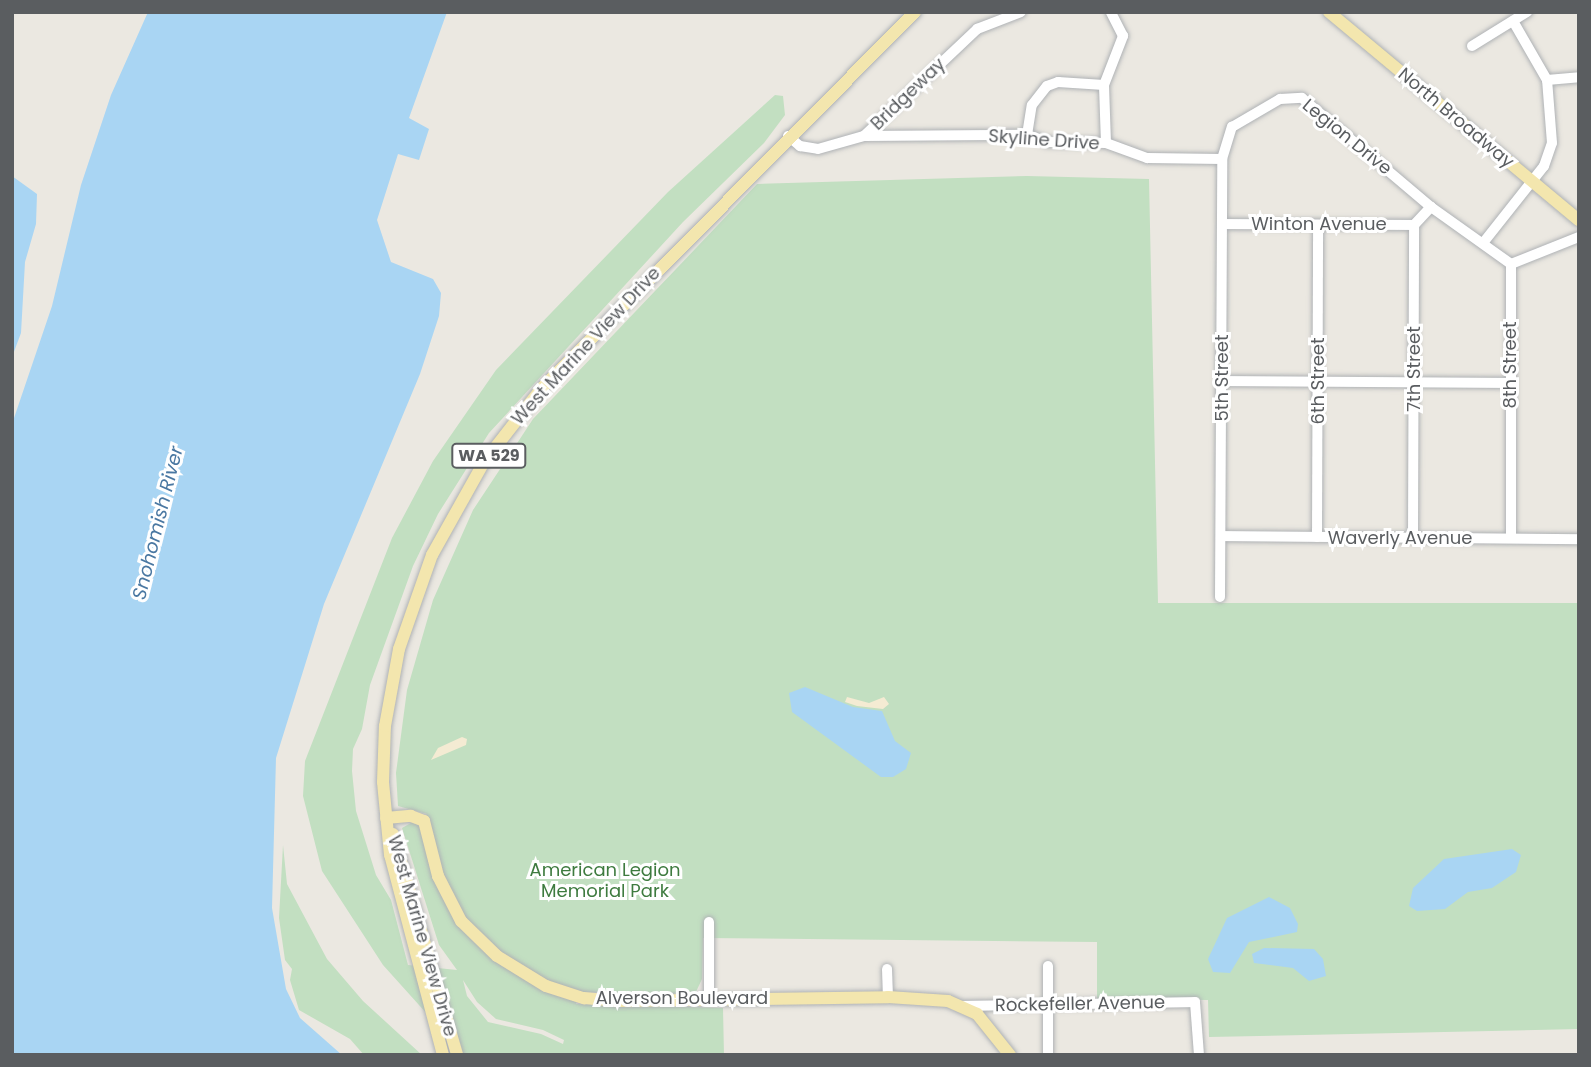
<!DOCTYPE html>
<style>
body{margin:0}
#map{position:relative;width:1591px;height:1067px;overflow:hidden;background:#ebe8e1;font-family:Poppins,sans-serif}
div>[style]{position:absolute}
[style*='--x']{left:calc(var(--x)*1px);top:calc(var(--y)*1px);width:calc(var(--w)*1px);rotate:calc(var(--a)*1deg)}
.green>*{inset:0;background:#c2dfc1}
.sand>*{inset:0;background:#f4ebd3}
.water>*{inset:0;background:#a9d5f3}
.roads{filter:drop-shadow(0 0 2px #afb2b5) drop-shadow(0 0 2px #afb2b5)}
.minor>*{height:10px;margin:-5px;padding:0 5px;transform-origin:5px;border-radius:5px;background:#fff}
.major>*{height:12px;margin:-6px;padding:0 6px;transform-origin:6px;border-radius:6px;background:#f3e6ae}
span{translate:-50% -50%;white-space:nowrap;text-align:center;line-height:1.15;-webkit-text-stroke:6px #fff;paint-order:stroke}
.shield-label span{padding:2px 5px;background:#fff;border:2px solid;border-radius:5px;-webkit-text-stroke-width:0}
.shield-label{font-size:16px;color:#5a5d60;font-weight:700}
.street-label{font-size:18px;color:#5a5d60}
.park-label{font-size:18px;color:#3e7b3f}
.water-label{font-size:19px;color:#4a78a2;font-style:italic}
.frame{position:absolute;inset:0;border:14px solid #5a5d60;pointer-events:none}
</style>
<div id="map">
<div class="green">
<i style="clip-path:polygon(evenodd,775px 95px,783px 96px,785px 115px,764px 143px,683px 222px,489px 433px,438px 514px,413px 566px,370px 685px,362px 729px,353px 749px,352px 771px,356px 811px,376px 875px,391px 900px,408px 965px,457px 970px,439px 945px,402px 828px,427px 814px,398px 806px,396px 773px,407px 690px,433px 600px,473px 510px,533px 419px,757px 184px,1027px 176px,1149px 179px,1158px 603px,1579px 603px,1579px 1029px,1209px 1037px,1208px 1000px,1097px 999px,1097px 942px,703px 938px,702px 979px,695px 994px,579px 992px,576px 1004px,723px 1008px,724px 1055px,464px 1055px,383px 965px,322px 871px,303px 796px,305px 761px,392px 538px,433px 461px,496px 370px,668px 192px,775px 95px,463px 980px,477px 1002px,496px 1019px,543px 1030px,564px 1040px,563px 1044px,541px 1034px,488px 1022px,467px 996px,463px 980px)"></i>
<i style="clip-path:polygon(283px 845px,287px 884px,327px 959px,363px 1001px,422px 1055px,364px 1055px,350px 1039px,299px 1010px,290px 980px,292px 969px,285px 960px,279px 918px)"></i>
</div>
<div class="sand">
<i style="clip-path:polygon(847px 697px,869px 703px,884px 697px,889px 704px,883px 709px,857px 706px,845px 702px)"></i>
<i style="clip-path:polygon(462px 737px,467px 739px,466px 745px,431px 760px,438px 748px)"></i>
</div>
<div class="water">
<i style="clip-path:polygon(148px 12px,447px 12px,409px 118px,429px 129px,419px 160px,398px 154px,377px 220px,391px 262px,433px 279px,441px 293px,439px 316px,420px 374px,324px 604px,276px 758px,272px 908px,286px 989px,300px 1018px,342px 1055px,12px 1055px,12px 424px,52px 306px,81px 185px,111px 95px)"></i>
<i style="clip-path:polygon(12px 176px,37px 194px,36px 224px,25px 262px,21px 333px,12px 357px)"></i>
<i style="clip-path:polygon(805px 687px,853px 707px,882px 711px,895px 741px,911px 753px,906px 769px,893px 777px,881px 777px,792px 712px,789px 693px)"></i>
<i style="clip-path:polygon(1512px 849px,1521px 855px,1516px 872px,1492px 888px,1468px 892px,1445px 909px,1417px 911px,1409px 906px,1413px 888px,1444px 859px)"></i>
<i style="clip-path:polygon(1269px 897px,1290px 908px,1298px 924px,1297px 932px,1249px 942px,1230px 973px,1213px 972px,1208px 959px,1227px 918px)"></i>
<i style="clip-path:polygon(1264px 948px,1314px 949px,1323px 959px,1326px 976px,1309px 981px,1293px 968px,1254px 963px,1252px 954px)"></i>
</div>
<div class="roads">
<div class="minor">
<i style="--x:1472;--y:46;--w:65;--a:-31.7"></i>
<i style="--x:1547;--y:80;--w:32;--a:-5"></i>
<i style="--x:1027;--y:135;--w:30;--a:-81"></i>
<i style="--x:1032;--y:105;--w:24;--a:-52"></i>
<i style="--x:1047;--y:86;--w:12;--a:-20"></i>
<i style="--x:1058;--y:82;--w:46;--a:3.7"></i>
<i style="--x:788;--y:136;--w:16;--a:40"></i>
<i style="--x:800;--y:146;--w:18;--a:9"></i>
<i style="--x:818;--y:149;--w:48;--a:-15.8"></i>
<i style="--x:864;--y:136;--w:156;--a:-43.4"></i>
<i style="--x:977;--y:29;--w:47;--a:-21.1"></i>
<i style="--x:864;--y:136;--w:163;--a:-0.4"></i>
<i style="--x:1027;--y:135;--w:21;--a:19"></i>
<i style="--x:1047;--y:142;--w:59;--a:1"></i>
<i style="--x:1106;--y:143;--w:44;--a:20.1"></i>
<i style="--x:1147;--y:158;--w:75;--a:0.8"></i>
<i style="--x:1106;--y:143;--w:58;--a:-92"></i>
<i style="--x:1104;--y:85;--w:53;--a:-68.8"></i>
<i style="--x:1123;--y:36;--w:27;--a:-117"></i>
<i style="--x:1223;--y:224;--w:191;--a:0.3"></i>
<i style="--x:1483;--y:243;--w:98;--a:-51.6"></i>
<i style="--x:1544;--y:166;--w:24;--a:-71"></i>
<i style="--x:1552;--y:143;--w:63;--a:-94.5"></i>
<i style="--x:1547;--y:80;--w:68;--a:-120"></i>
<i style="--x:1223;--y:381;--w:287;--a:0.4"></i>
<i style="--x:1221;--y:536;--w:358;--a:0.5"></i>
<i style="--x:1317;--y:537;--w:312;--a:-89.8"></i>
<i style="--x:1413;--y:538;--w:313;--a:-89.8"></i>
<i style="--x:1414;--y:225;--w:25;--a:-47"></i>
<i style="--x:1511;--y:538;--w:274;--a:-90"></i>
<i style="--x:1511;--y:264;--w:73;--a:-21.7"></i>
<i style="--x:1220;--y:597;--w:438;--a:-89.7"></i>
<i style="--x:1222;--y:159;--w:34;--a:-73"></i>
<i style="--x:1232;--y:127;--w:56;--a:-30.3"></i>
<i style="--x:1280;--y:99;--w:22;--a:-3"></i>
<i style="--x:1302;--y:98;--w:169;--a:40.2"></i>
<i style="--x:1431;--y:207;--w:98;--a:35.5"></i>
<i style="--x:887;--y:969;--w:28;--a:88"></i>
<i style="--x:709;--y:999;--w:77;--a:-90"></i>
<i style="--x:965;--y:1006;--w:230;--a:-1"></i>
<i style="--x:1195;--y:1002;--w:53;--a:85.7"></i>
<i style="--x:1048;--y:1055;--w:89;--a:-90"></i>
</div>
<div class="major">
<i style="--x:1329;--y:12;--w:325;--a:39.8"></i>
<i style="--x:386;--y:818;--w:25;--a:-5"></i>
<i style="--x:411;--y:816;--w:14;--a:21"></i>
<i style="--x:424;--y:821;--w:57;--a:75.7"></i>
<i style="--x:438;--y:876;--w:51;--a:62.9"></i>
<i style="--x:461;--y:921;--w:50;--a:44.2"></i>
<i style="--x:497;--y:956;--w:57;--a:31.5"></i>
<i style="--x:546;--y:986;--w:40;--a:18"></i>
<i style="--x:584;--y:998;--w:33;--a:5"></i>
<i style="--x:617;--y:1001;--w:271;--a:-0.8"></i>
<i style="--x:888;--y:997;--w:60;--a:3.8"></i>
<i style="--x:948;--y:1001;--w:32;--a:24"></i>
<i style="--x:977;--y:1014;--w:53;--a:51.2"></i>
<i style="--x:393;--y:834;--w:230;--a:73.8"></i>
<i style="--x:443;--y:1055;--w:207;--a:-104.8"></i>
<i style="--x:390;--y:855;--w:73;--a:-95.5"></i>
<i style="--x:383;--y:782;--w:56;--a:-88"></i>
<i style="--x:385;--y:726;--w:78;--a:-79.7"></i>
<i style="--x:399;--y:649;--w:100;--a:-70.7"></i>
<i style="--x:432;--y:555;--w:107;--a:-60.8"></i>
<i style="--x:484;--y:462;--w:93;--a:-52"></i>
<i style="--x:541;--y:389;--w:531;--a:-45.23"></i>
</div>
</div>
<div class="shield-label">
<span style="left:489px;top:456px">WA 529</span>
</div>
<div class="street-label">
<span style="left:908px;top:94px;rotate:-44deg">Bridgeway</span>
<span style="left:1456px;top:118px;rotate:40deg">North Broadway</span>
<span style="left:1347px;top:137px;rotate:39deg">Legion Drive</span>
<span style="left:1044px;top:140px;rotate:4deg">Skyline Drive</span>
<span style="left:1319px;top:224px">Winton Avenue</span>
<span style="left:586px;top:346px;rotate:-47deg">West Marine View Drive</span>
<span style="left:1510px;top:365px;rotate:-90deg">8th Street</span>
<span style="left:1414px;top:369px;rotate:-90deg">7th Street</span>
<span style="left:1222px;top:378px;rotate:-90deg">5th Street</span>
<span style="left:1318px;top:381px;rotate:-90deg">6th Street</span>
<span style="left:1400px;top:538px">Waverly Avenue</span>
<span style="left:422px;top:936px;rotate:74deg">West Marine View Drive</span>
<span style="left:682px;top:998px">Alverson Boulevard</span>
<span style="left:1080px;top:1004px;rotate:-1deg">Rockefeller Avenue</span>
</div>
<div class="park-label">
<span style="left:605px;top:881px">American Legion<br>Memorial Park</span>
</div>
<div class="water-label">
<span style="left:158px;top:523px;rotate:-76deg">Snohomish River</span>
</div>
<div class="frame"></div>
</div>
